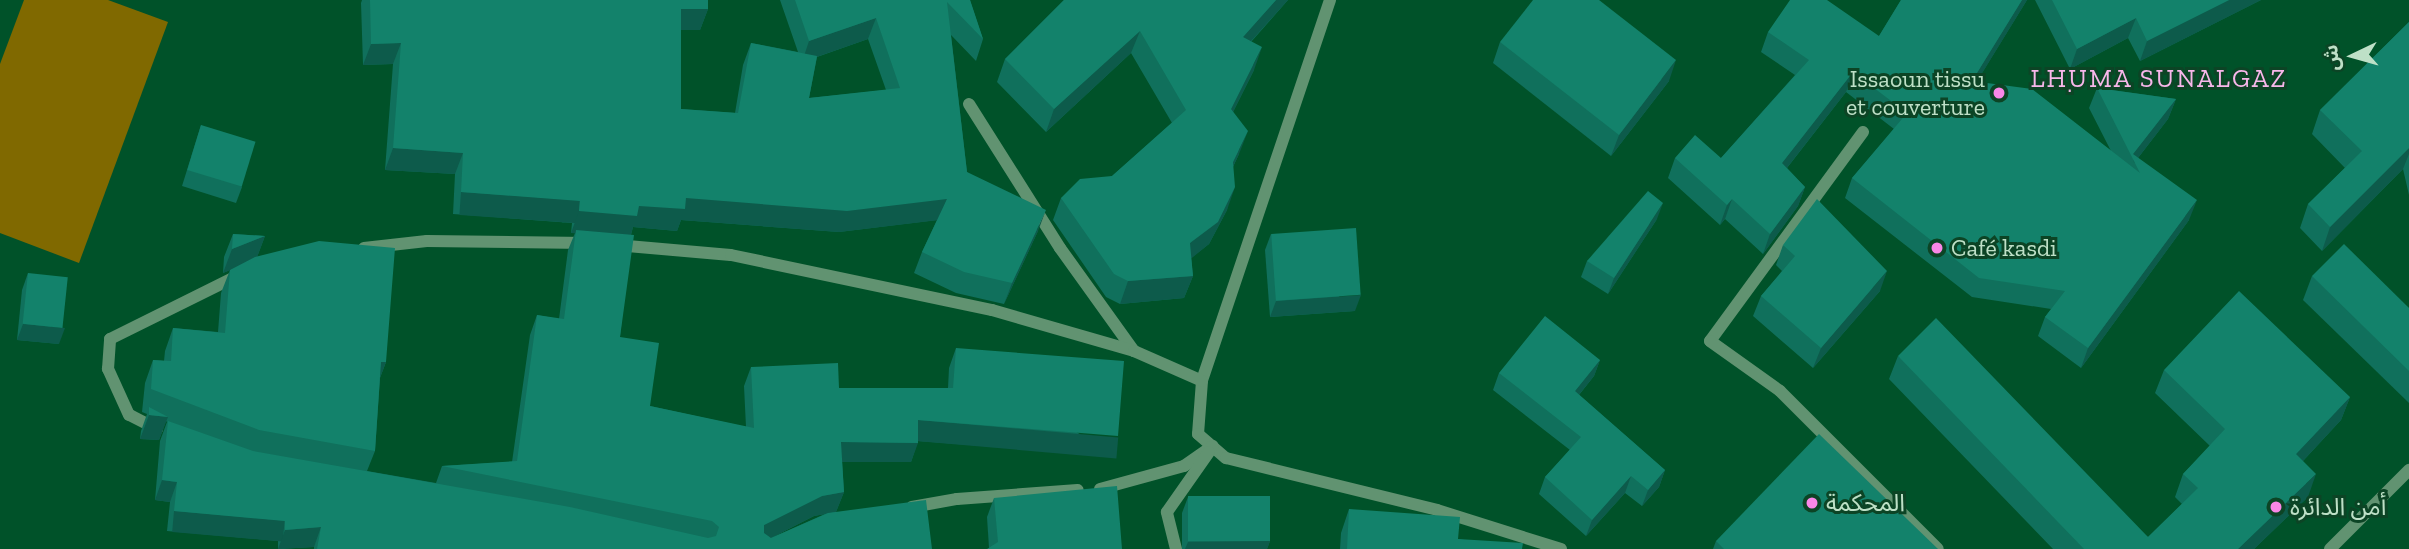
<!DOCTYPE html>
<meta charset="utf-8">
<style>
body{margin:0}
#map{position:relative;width:2409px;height:549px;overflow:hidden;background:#005229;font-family:"Zilla Slab","Noto Sans Arabic",serif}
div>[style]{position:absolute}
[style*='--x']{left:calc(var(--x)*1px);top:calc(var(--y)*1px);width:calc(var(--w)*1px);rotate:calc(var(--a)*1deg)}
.green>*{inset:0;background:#806900}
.minor>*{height:12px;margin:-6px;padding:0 6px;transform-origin:6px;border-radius:6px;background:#619371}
.wall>*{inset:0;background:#10705c}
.shaded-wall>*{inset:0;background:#0d5b4b;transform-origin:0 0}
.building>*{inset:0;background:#13826b;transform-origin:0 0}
.dots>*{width:19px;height:19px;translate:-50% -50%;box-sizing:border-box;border:4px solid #0c4425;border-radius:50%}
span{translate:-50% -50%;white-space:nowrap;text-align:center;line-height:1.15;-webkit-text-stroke:6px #0c4425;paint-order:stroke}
.poi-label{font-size:24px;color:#bee0c7}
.right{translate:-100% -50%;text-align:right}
.left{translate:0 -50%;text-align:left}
.neighbourhood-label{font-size:26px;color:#f8b7ea;letter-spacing:2px}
.north{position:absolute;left:2318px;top:21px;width:70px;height:70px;-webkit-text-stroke:5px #0c4425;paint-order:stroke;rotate:265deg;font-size:19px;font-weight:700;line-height:28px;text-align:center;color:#bee0c7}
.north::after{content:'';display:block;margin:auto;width:24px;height:32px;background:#bee0c7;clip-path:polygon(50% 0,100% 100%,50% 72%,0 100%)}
</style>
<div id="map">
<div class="green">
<i style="clip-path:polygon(24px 0,108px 0,168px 22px,79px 263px,0 233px,0 64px)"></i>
</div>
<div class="minor">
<i style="--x:1330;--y:0;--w:402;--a:108.6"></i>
<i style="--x:1202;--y:381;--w:53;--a:94.3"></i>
<i style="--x:1198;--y:434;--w:37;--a:41"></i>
<i style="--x:1226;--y:458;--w:217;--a:13.8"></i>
<i style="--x:1437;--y:510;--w:130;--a:17.5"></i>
<i style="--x:969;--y:104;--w:170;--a:57.7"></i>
<i style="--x:1060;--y:248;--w:127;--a:54.3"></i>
<i style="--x:1863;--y:132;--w:259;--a:126.2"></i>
<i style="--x:1710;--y:341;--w:86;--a:35.5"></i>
<i style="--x:1780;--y:391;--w:223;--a:45"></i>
<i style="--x:616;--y:245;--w:115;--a:5"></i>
<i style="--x:731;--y:255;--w:267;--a:11.9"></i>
<i style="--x:992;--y:310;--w:148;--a:16.1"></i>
<i style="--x:1134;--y:351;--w:74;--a:23.8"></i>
<i style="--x:364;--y:248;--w:63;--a:-6.3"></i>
<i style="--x:427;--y:241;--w:160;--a:0.7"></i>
<i style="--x:157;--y:429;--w:31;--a:-153"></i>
<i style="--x:129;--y:415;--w:51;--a:-114.5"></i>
<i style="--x:108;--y:369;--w:30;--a:-86"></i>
<i style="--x:110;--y:339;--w:146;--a:-26.4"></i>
<i style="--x:1100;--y:489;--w:87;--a:-15.3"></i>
<i style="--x:1184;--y:466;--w:35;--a:-35"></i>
<i style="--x:912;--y:507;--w:46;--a:-10.1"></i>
<i style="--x:957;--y:499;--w:121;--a:-4.3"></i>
<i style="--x:1176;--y:549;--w:38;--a:-104"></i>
<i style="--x:1167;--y:512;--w:73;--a:-55"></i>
<i style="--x:2330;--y:549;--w:112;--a:-45"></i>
</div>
<div class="wall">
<i style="clip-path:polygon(evenodd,362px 0,708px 0,708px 9px,700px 30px,681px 30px,681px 109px,735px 113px,743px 65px,751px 43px,798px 52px,780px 0,970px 0,983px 39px,976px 61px,951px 35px,967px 172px,1038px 231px,1004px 304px,956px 293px,914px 273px,922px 252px,937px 220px,839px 232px,681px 220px,677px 231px,633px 227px,631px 235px,620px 337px,650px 406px,746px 427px,744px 386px,751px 367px,839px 388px,948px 388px,949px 368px,956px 348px,1111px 456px,918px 441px,911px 462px,842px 462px,844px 492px,836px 512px,932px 549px,314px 549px,314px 547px,278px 549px,278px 541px,167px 531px,170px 502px,155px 500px,160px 441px,167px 422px,166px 421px,159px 440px,140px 439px,141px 431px,147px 414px,142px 412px,145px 383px,153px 360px,164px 361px,165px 351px,173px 328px,218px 332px,221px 293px,230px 270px,223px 273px,224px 257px,233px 234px,265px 236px,257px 257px,386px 362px,380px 378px,375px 451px,367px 471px,436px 483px,442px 466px,512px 462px,530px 335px,537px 315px,559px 319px,568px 250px,575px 233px,571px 233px,572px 223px,453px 214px,455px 174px,385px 170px,393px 64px,363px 65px,361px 3px,362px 0,868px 39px,886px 90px,809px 98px,817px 57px,868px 39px,362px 0,825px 514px,771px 538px,814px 516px,825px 514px)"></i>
<i style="clip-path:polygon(1064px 0,1288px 0,1251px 42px,1254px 70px,1233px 112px,1239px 154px,1233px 167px,1227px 210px,1209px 244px,1191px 258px,1193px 276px,1184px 298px,1120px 304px,1106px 297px,1053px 220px,1061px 198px,1112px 176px,1172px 123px,1131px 53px,1046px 132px,997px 82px,1005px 59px)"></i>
<i style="clip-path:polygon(1901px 0,2027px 0,1977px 81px,2111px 151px,2089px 108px,2097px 88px,2176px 99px,2168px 119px,2138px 158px,2189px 220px,2081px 368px,2038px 336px,2045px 317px,2051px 309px,1972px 297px,1845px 198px,1852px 178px,1894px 129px,1846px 92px,1787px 168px,1805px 187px,1798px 206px,1763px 254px,1725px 219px,1720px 225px,1668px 178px,1675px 158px,1721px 158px,1795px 75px,1761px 52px,1768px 32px,1879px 36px)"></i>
<i style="clip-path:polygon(2035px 0,2261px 0,2140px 61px,2128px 38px,2070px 69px)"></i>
<i style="clip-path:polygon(2409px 22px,2409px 195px,2403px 169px,2322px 251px,2300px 228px,2308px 204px,2345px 168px,2312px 134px,2320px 110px)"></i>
<i style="clip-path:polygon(1500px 42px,1669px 81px,1611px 156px,1493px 63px)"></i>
<i style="clip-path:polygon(201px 125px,242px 187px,236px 203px,182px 186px)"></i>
<i style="clip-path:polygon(1657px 219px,1608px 294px,1581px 277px,1587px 261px)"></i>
<i style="clip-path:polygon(1271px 234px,1355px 311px,1270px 317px,1265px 250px)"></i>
<i style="clip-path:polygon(1783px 245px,1880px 291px,1813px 368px,1753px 316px,1761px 296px,1782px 271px,1776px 265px)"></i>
<i style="clip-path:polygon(28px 273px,59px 344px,17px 340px,22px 290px)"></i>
<i style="clip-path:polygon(2312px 276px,2409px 308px,2409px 403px,2303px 300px)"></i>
<i style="clip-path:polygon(1898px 356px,2148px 537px,2182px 504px,2175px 497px,2183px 474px,2210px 446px,2155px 393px,2164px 370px,2350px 397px,2341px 420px,2303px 461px,2308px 497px,2254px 549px,2053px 549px,1889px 379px)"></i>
<i style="clip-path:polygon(1600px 360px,1594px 376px,1579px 395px,1665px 470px,1659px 487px,1642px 506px,1625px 493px,1586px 536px,1539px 494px,1545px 477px,1570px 450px,1493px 390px,1499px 373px)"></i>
<i style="clip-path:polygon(1188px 497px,1270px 541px,1267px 549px,1182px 549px,1182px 513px)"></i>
<i style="clip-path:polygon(994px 498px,1122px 549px,989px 548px,987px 517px)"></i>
<i style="clip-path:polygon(1349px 509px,1458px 539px,1522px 549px,1340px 549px,1341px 533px)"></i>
<i style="clip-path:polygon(1716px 541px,1938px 549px,1713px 549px)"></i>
</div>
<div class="shaded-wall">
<i style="clip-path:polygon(1276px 0,1288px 0,1234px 60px,1243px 37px)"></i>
<i style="clip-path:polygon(2022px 0,2027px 0,1965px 101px,1972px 81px)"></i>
<i style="clip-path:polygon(2229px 0,2261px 0,2140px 61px,2147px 41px)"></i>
<i style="clip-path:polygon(681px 9px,708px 9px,700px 30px,673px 30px)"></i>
<i style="clip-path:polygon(876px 18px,868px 39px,802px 62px,809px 41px)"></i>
<i style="clip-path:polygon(2136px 18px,2128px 38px,2070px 69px,2077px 49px)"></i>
<i style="clip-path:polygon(1140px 31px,1131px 53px,1046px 132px,1054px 109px)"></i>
<i style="clip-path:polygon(401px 43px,393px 64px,363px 65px,371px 44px)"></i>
<i style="clip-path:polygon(1262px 47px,1254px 70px,1223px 132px,1231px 109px)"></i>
<i style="clip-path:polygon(1676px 60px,1669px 81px,1611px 156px,1619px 135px)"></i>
<i style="clip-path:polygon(1853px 72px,1846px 92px,1775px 183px,1782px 163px)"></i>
<i style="clip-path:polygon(2176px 99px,2168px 119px,2134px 163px,2133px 154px)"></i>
<i style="clip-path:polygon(1248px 131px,1239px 154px,1224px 185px,1233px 162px)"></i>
<i style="clip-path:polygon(393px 148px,463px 153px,455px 174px,385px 170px)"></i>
<i style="clip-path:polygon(2409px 148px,2409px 154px,2403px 169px,2322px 251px,2330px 227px)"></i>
<i style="clip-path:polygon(1235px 187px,1227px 210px,1209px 244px,1182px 266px,1190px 243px)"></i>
<i style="clip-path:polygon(1805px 187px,1798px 206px,1763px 254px,1770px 234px)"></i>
<i style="left:461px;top:192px;width:119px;height:23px;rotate:4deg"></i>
<i style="clip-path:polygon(686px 198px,947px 199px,939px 220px,839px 232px,681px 220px,677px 231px,633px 227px,630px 238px,571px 233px,579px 211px,639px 206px)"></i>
<i style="clip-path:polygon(1732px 199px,1725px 219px,1720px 225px,1727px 205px)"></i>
<i style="clip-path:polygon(2197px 200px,2189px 220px,2081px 368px,2088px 348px)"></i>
<i style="clip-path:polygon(1663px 203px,1657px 219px,1608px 294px,1614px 278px)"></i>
<i style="clip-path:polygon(1046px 210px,1038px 231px,1004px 304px,1012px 283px)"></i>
<i style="clip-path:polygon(265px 236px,256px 260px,223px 273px,232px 249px)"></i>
<i style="clip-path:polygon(1887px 271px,1880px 291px,1813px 368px,1821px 348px)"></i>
<i style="clip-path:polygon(1193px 276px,1184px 298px,1120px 304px,1128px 281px)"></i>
<i style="clip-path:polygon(1361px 295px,1355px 311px,1270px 317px,1276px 301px)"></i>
<i style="clip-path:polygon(23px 324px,65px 328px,59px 344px,17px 340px)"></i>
<i style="clip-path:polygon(1600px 360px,1594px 376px,1569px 407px,1575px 391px)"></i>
<i style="clip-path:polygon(381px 362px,386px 362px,377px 385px)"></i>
<i style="clip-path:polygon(2350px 397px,2341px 420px,2287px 478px,2296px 454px)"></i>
<i style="clip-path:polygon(149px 415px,168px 417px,159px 440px,140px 439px)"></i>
<i style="left:918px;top:420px;width:201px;height:21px;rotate:5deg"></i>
<i style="clip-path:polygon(841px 442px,918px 443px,911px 462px,834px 462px)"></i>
<i style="clip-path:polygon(1665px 470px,1659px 487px,1642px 506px,1648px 490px)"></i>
<i style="clip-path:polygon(2316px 474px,2308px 497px,2254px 549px,2238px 549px)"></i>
<i style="clip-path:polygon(1631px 476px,1625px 493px,1586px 536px,1592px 520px)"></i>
<i style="clip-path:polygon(162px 480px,177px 482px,170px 502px,155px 500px)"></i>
<i style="clip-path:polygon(844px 492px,836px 512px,814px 516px,757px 545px,764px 525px,822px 496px)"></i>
<i style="left:174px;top:511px;width:111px;height:21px;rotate:5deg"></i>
<i style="clip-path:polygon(321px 527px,314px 547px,278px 549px,285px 530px)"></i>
<i style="clip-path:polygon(1270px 541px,1267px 549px,1185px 549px,1188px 542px)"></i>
</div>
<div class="building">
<i style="clip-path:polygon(370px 0,708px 0,708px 9px,681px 9px,681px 109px,738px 113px,751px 43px,817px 56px,809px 98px,900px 88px,876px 18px,809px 41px,795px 0,970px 0,983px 39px,947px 2px,967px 172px,1046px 210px,1012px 283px,964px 272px,922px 252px,947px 199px,847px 211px,686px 198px,685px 209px,639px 206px,637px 216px,579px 211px,580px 201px,461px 192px,463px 153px,393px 148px,401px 43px,371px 44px)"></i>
<i style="clip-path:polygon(1064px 0,1276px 0,1243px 37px,1262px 47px,1231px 109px,1248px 131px,1233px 162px,1235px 187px,1218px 222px,1190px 243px,1193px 276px,1128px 281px,1114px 274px,1061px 198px,1080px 179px,1112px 176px,1186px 110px,1140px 31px,1054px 109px,1005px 59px)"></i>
<i style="clip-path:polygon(1533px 0,1599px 0,1676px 60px,1619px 135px,1500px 42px)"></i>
<i style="clip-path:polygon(1790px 0,1827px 0,1879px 36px,1901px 0,2022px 0,1972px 81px,2032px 89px,2140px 173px,2097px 88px,2176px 99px,2133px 154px,2197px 200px,2088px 348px,2045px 317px,2065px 291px,1979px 278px,1852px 178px,1907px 113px,1853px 72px,1782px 163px,1805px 187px,1770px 234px,1732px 199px,1727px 205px,1675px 158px,1695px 135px,1721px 158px,1809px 60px,1768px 32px)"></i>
<i style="clip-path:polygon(2052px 0,2229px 0,2147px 41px,2136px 18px,2077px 49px)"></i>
<i style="clip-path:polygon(2409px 22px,2409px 148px,2330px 227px,2308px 204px,2362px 151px,2320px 110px)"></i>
<i style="left:201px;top:125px;width:57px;height:47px;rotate:17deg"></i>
<i style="clip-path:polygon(1648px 191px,1663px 203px,1614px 278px,1587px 261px)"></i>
<i style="clip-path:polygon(1817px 199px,1887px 271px,1821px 348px,1761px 296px,1795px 256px,1783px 245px)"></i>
<i style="left:1356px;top:228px;width:67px;height:85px;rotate:86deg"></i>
<i style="clip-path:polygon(576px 230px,634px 235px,620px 337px,659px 343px,650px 406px,754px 428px,751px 367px,838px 363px,839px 388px,953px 388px,956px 348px,1124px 361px,1118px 436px,918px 420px,918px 443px,841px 442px,844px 492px,822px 496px,764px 525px,764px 533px,771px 538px,828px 513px,926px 500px,932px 549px,317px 549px,321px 527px,285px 530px,285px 521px,174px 511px,177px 482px,162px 480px,168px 421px,253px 451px,570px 507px,708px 538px,716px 536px,719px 527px,712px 521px,442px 466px,517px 461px,537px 315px,564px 319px)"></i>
<i style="clip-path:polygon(233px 234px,265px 236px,232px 249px)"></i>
<i style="clip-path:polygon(319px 241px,395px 248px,386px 362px,381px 362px,375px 451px,259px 430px,151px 389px,153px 360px,171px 361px,173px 328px,225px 333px,230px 270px,255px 257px)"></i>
<i style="clip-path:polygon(2344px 244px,2409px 308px,2409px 371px,2312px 276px)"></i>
<i style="left:28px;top:273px;width:40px;height:51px;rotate:6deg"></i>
<i style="clip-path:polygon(2239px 291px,2350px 397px,2296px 454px,2316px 474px,2238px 549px,2084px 549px,1898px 356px,1936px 318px,2148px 537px,2198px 488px,2183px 474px,2225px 429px,2164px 370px)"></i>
<i style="clip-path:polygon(1545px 316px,1600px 360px,1575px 391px,1665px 470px,1648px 490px,1631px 476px,1592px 520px,1545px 477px,1581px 437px,1499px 373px)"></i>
<i style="clip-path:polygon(149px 407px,168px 417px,149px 415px)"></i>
<i style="clip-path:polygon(1819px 434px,1938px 549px,1724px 549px,1716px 541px)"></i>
<i style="clip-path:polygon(1117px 486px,1122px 549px,987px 549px,998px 542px,994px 498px)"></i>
<i style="left:1270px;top:496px;width:45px;height:82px;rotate:90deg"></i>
<i style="clip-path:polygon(1349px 509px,1460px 517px,1458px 539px,1523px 543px,1522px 549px,1347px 549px)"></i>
</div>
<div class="dots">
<i style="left:1999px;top:93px;background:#fa87e7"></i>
<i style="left:1937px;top:248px;background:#fa87e7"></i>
<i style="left:1812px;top:503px;background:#fa87e7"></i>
<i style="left:2276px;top:507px;background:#fa87e7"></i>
</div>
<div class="poi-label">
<span class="right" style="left:1985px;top:93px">Issaoun tissu<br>et couverture</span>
<span class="left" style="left:1951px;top:248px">Café kasdi</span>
<span class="left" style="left:1826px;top:503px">المحكمة</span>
<span class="left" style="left:2290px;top:507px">أمن الدائرة</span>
</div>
<div class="neighbourhood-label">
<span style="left:2159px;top:79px">LḤUMA SUNALGAZ</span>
</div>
<div class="north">ش</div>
</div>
